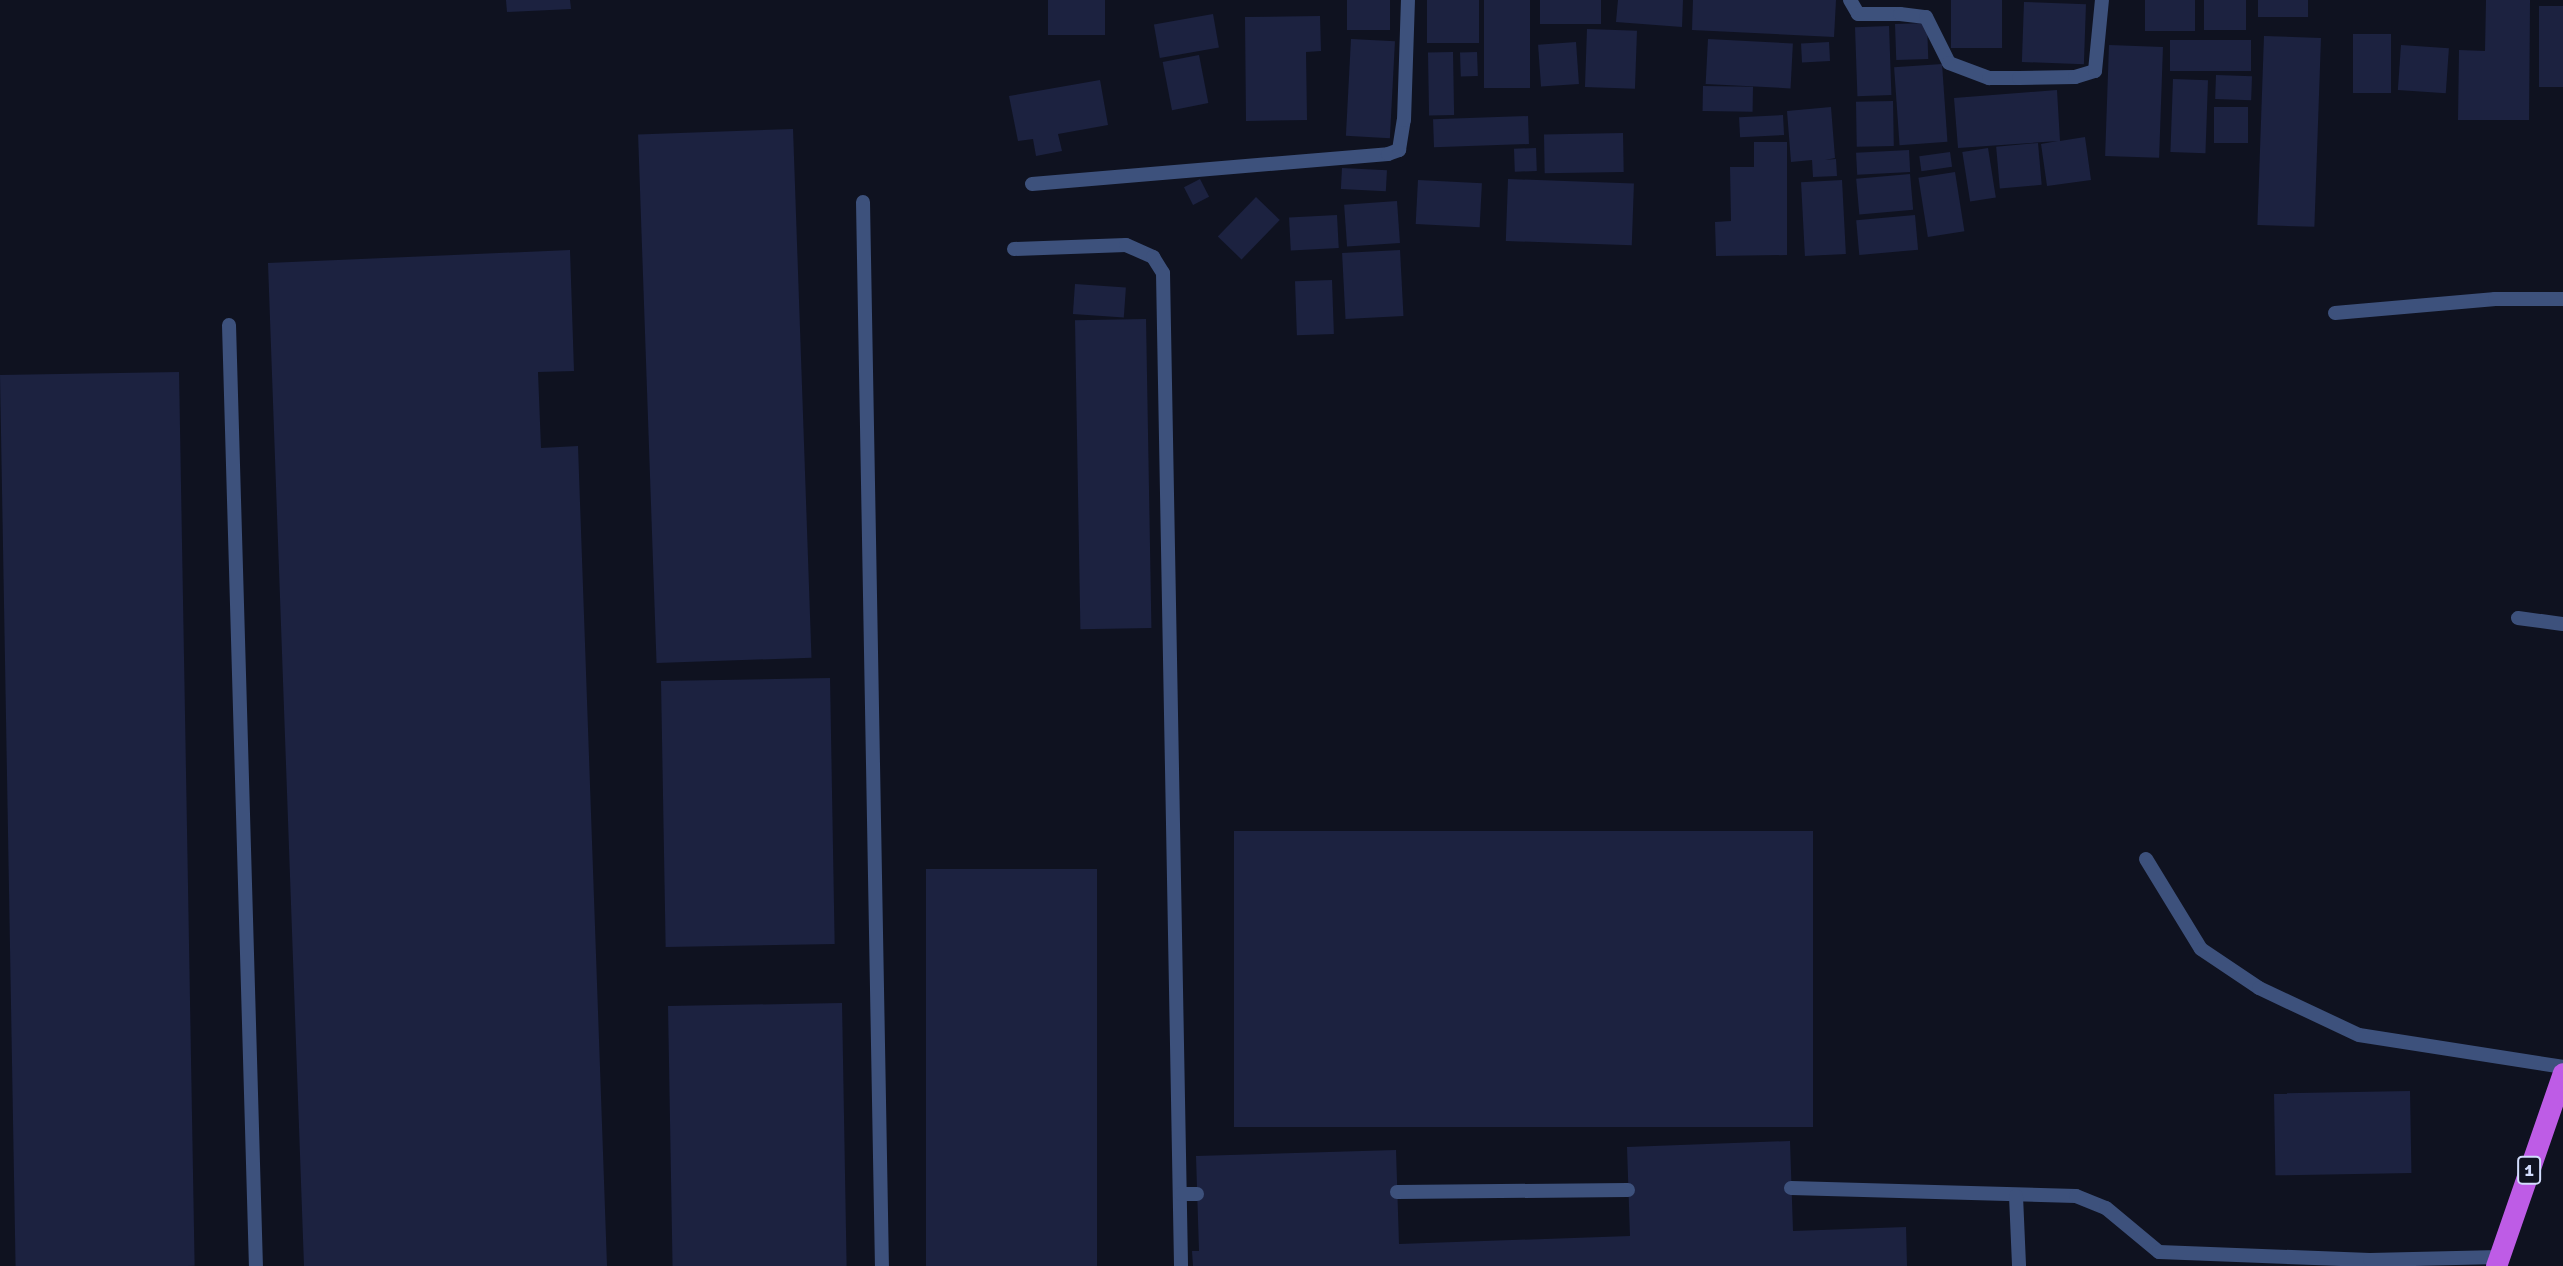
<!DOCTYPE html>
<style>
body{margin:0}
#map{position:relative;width:2563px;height:1266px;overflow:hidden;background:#0f1220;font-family:Signika,sans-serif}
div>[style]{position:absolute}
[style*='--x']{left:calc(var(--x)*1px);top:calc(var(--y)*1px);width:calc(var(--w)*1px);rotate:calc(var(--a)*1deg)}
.building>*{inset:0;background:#1c2240;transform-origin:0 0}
.service>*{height:14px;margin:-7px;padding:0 7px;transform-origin:7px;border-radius:7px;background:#3d517c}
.minor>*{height:14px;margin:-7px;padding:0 7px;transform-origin:7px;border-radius:7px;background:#3d517c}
.trunk>*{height:21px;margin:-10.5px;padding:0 10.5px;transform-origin:10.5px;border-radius:10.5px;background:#be5ce6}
span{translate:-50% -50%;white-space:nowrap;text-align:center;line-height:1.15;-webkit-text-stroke:7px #0f1220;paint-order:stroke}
.shield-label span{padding:2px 5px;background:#0f1220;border:2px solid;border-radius:5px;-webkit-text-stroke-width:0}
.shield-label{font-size:18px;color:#d2dcfc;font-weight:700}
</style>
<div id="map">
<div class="building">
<i style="clip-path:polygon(506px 0,570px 0,571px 9px,507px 12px)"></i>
<i style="left:1048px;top:0;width:57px;height:35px"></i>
<i style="left:1347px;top:0;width:43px;height:30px"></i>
<i style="left:1427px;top:0;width:52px;height:43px"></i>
<i style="left:1484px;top:0;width:46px;height:88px"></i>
<i style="left:1540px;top:0;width:61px;height:24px"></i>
<i style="clip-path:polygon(1618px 0,1683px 0,1682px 27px,1616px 22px)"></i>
<i style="clip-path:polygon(1693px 0,1836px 0,1834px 37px,1692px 30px)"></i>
<i style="left:1951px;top:0;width:51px;height:48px"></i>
<i style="left:2145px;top:0;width:50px;height:31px"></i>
<i style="left:2204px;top:0;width:42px;height:30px"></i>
<i style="left:2258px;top:0;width:50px;height:17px"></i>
<i style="clip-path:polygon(2486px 0,2530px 0,2529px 120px,2458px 120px,2459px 50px,2485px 51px)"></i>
<i style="left:2024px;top:2px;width:62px;height:60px;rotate:2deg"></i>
<i style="left:2539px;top:6px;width:24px;height:81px"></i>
<i style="left:1213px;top:14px;width:34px;height:60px;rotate:80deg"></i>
<i style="clip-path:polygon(1320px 16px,1321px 51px,1306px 52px,1307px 120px,1246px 121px,1245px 17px)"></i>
<i style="left:1927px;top:23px;width:36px;height:32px;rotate:88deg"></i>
<i style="left:1889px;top:26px;width:69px;height:34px;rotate:88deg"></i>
<i style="left:1587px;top:29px;width:50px;height:58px;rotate:2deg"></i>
<i style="left:2353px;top:34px;width:38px;height:59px"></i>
<i style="left:2264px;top:36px;width:57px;height:189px;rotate:2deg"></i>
<i style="left:1351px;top:39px;width:44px;height:97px;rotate:3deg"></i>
<i style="left:1708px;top:39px;width:85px;height:45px;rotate:3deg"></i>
<i style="left:2251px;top:40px;width:31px;height:81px;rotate:90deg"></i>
<i style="left:1576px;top:42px;width:42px;height:38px;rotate:86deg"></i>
<i style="left:1829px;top:42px;width:19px;height:28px;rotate:87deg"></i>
<i style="left:2109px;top:45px;width:54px;height:111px;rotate:2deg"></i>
<i style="left:2401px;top:45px;width:48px;height:45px;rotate:4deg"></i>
<i style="left:1453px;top:52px;width:63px;height:25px;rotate:89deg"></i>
<i style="left:1477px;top:52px;width:24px;height:17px;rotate:88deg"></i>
<i style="left:1199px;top:55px;width:49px;height:37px;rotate:79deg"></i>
<i style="left:1942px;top:64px;width:78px;height:48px;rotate:86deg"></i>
<i style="left:2216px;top:75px;width:36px;height:24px;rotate:2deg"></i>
<i style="left:2173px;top:79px;width:35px;height:73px;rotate:2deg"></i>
<i style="clip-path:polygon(1100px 80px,1108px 125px,1058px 134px,1062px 151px,1036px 156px,1033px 139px,1018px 141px,1009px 96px)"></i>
<i style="left:1703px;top:86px;width:50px;height:25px;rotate:1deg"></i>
<i style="clip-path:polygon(2057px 90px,2060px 141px,2085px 137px,2091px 180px,2047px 186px,2041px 144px,2058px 141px,1958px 148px,1954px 98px)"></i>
<i style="left:1893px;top:101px;width:45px;height:37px;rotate:89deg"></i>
<i style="clip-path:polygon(1831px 107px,1835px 158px,1825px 160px,1836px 159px,1837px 176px,1813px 177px,1812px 160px,1791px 162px,1787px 111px)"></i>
<i style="left:2214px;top:107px;width:34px;height:36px"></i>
<i style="left:1783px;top:115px;width:20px;height:44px;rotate:87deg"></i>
<i style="left:1528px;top:116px;width:28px;height:95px;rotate:88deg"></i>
<i style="left:793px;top:129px;width:529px;height:155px;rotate:88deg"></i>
<i style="left:1623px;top:133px;width:39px;height:79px;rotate:89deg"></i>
<i style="clip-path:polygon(1754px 142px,1787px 142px,1787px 255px,1716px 256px,1715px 222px,1731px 221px,1730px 167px,1754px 167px)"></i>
<i style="left:2038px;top:143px;width:42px;height:42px;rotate:85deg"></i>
<i style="left:1536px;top:148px;width:23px;height:22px;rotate:88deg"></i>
<i style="left:1988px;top:148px;width:50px;height:26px;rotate:81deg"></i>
<i style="left:1909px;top:150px;width:22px;height:53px;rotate:87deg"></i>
<i style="left:1950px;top:152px;width:15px;height:31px;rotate:82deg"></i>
<i style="left:1342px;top:168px;width:45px;height:21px;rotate:3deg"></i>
<i style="left:1955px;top:172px;width:60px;height:37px;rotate:81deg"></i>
<i style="left:1910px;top:174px;width:36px;height:54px;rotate:85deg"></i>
<i style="left:1200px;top:179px;width:20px;height:18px;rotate:63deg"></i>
<i style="left:1508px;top:179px;width:126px;height:62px;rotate:2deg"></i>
<i style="left:1418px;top:180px;width:64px;height:44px;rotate:3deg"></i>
<i style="left:1842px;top:180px;width:74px;height:41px;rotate:87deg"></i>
<i style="left:1256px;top:197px;width:33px;height:55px;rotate:44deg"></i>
<i style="left:1397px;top:201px;width:42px;height:53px;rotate:86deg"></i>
<i style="left:1337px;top:215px;width:33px;height:48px;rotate:87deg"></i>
<i style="left:1915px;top:215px;width:35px;height:59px;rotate:85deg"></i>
<i style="clip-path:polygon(570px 250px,574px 371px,538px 372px,541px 448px,578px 446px,607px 1266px,304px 1266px,268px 263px)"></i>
<i style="left:1400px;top:250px;width:66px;height:58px;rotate:87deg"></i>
<i style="left:1332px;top:280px;width:54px;height:37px;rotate:88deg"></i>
<i style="left:1075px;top:284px;width:51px;height:30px;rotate:4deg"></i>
<i style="left:1146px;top:319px;width:309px;height:71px;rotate:89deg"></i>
<i style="left:179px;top:372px;width:894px;height:179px;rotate:89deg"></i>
<i style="left:830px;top:678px;width:266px;height:169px;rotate:89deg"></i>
<i style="left:1813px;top:831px;width:296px;height:579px;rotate:90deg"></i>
<i style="left:1097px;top:869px;width:397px;height:171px;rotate:90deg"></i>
<i style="left:842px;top:1003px;width:263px;height:174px;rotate:89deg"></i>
<i style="left:2410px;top:1091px;width:82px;height:136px;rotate:89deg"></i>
<i style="clip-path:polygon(1790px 1141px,1793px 1231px,1906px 1227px,1907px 1266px,1193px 1266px,1192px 1251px,1199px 1251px,1196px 1156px,1396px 1150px,1399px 1244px,1630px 1236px,1627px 1147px)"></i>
</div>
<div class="service">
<i style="--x:863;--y:202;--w:1064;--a:88.98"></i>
<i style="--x:1014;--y:249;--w:112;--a:-2"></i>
<i style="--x:1126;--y:245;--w:30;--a:24"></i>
<i style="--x:1153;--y:257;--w:19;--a:58"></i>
<i style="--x:1163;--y:273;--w:993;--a:88.96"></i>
<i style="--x:229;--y:325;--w:941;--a:88.36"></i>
<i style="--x:2518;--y:618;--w:45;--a:7.6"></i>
<i style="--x:2146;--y:859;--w:105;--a:58.6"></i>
<i style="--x:2201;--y:949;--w:70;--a:33.9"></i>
<i style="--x:2259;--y:988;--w:110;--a:25.2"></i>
<i style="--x:2359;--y:1035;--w:206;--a:8.9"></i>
<i style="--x:1791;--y:1188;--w:285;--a:1.6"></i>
<i style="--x:2076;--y:1196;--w:32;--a:22"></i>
<i style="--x:2106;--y:1208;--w:69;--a:39.7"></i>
<i style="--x:2159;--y:1252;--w:211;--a:2.2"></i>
<i style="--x:2370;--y:1260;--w:129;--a:-1.3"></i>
<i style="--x:1397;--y:1192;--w:231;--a:-0.5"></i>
<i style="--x:1181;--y:1194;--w:16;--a:0"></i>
<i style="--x:2016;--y:1196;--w:70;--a:87.5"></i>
</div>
<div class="minor">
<i style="--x:1850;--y:0;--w:16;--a:60"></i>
<i style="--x:1858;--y:14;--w:42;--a:0"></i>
<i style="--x:1900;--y:14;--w:26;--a:7"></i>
<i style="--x:1926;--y:17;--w:51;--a:63.4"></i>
<i style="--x:1949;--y:63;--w:43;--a:20.6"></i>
<i style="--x:1989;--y:78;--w:30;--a:0"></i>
<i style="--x:2019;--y:78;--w:56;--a:-1"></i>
<i style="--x:2075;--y:77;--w:21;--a:-17"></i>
<i style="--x:2095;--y:71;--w:71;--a:-84.4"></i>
<i style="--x:1032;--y:184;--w:357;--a:-4.8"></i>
<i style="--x:1388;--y:154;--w:12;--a:-20"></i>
<i style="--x:1399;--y:150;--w:30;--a:-81"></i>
<i style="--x:1404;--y:120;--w:120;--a:-88.1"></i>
<i style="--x:2335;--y:313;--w:161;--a:-5"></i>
<i style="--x:2495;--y:299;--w:68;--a:0"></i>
</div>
<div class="trunk">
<i style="--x:2496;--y:1266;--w:204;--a:-70.9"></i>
</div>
<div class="shield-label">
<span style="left:2529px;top:1170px">1</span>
</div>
</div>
